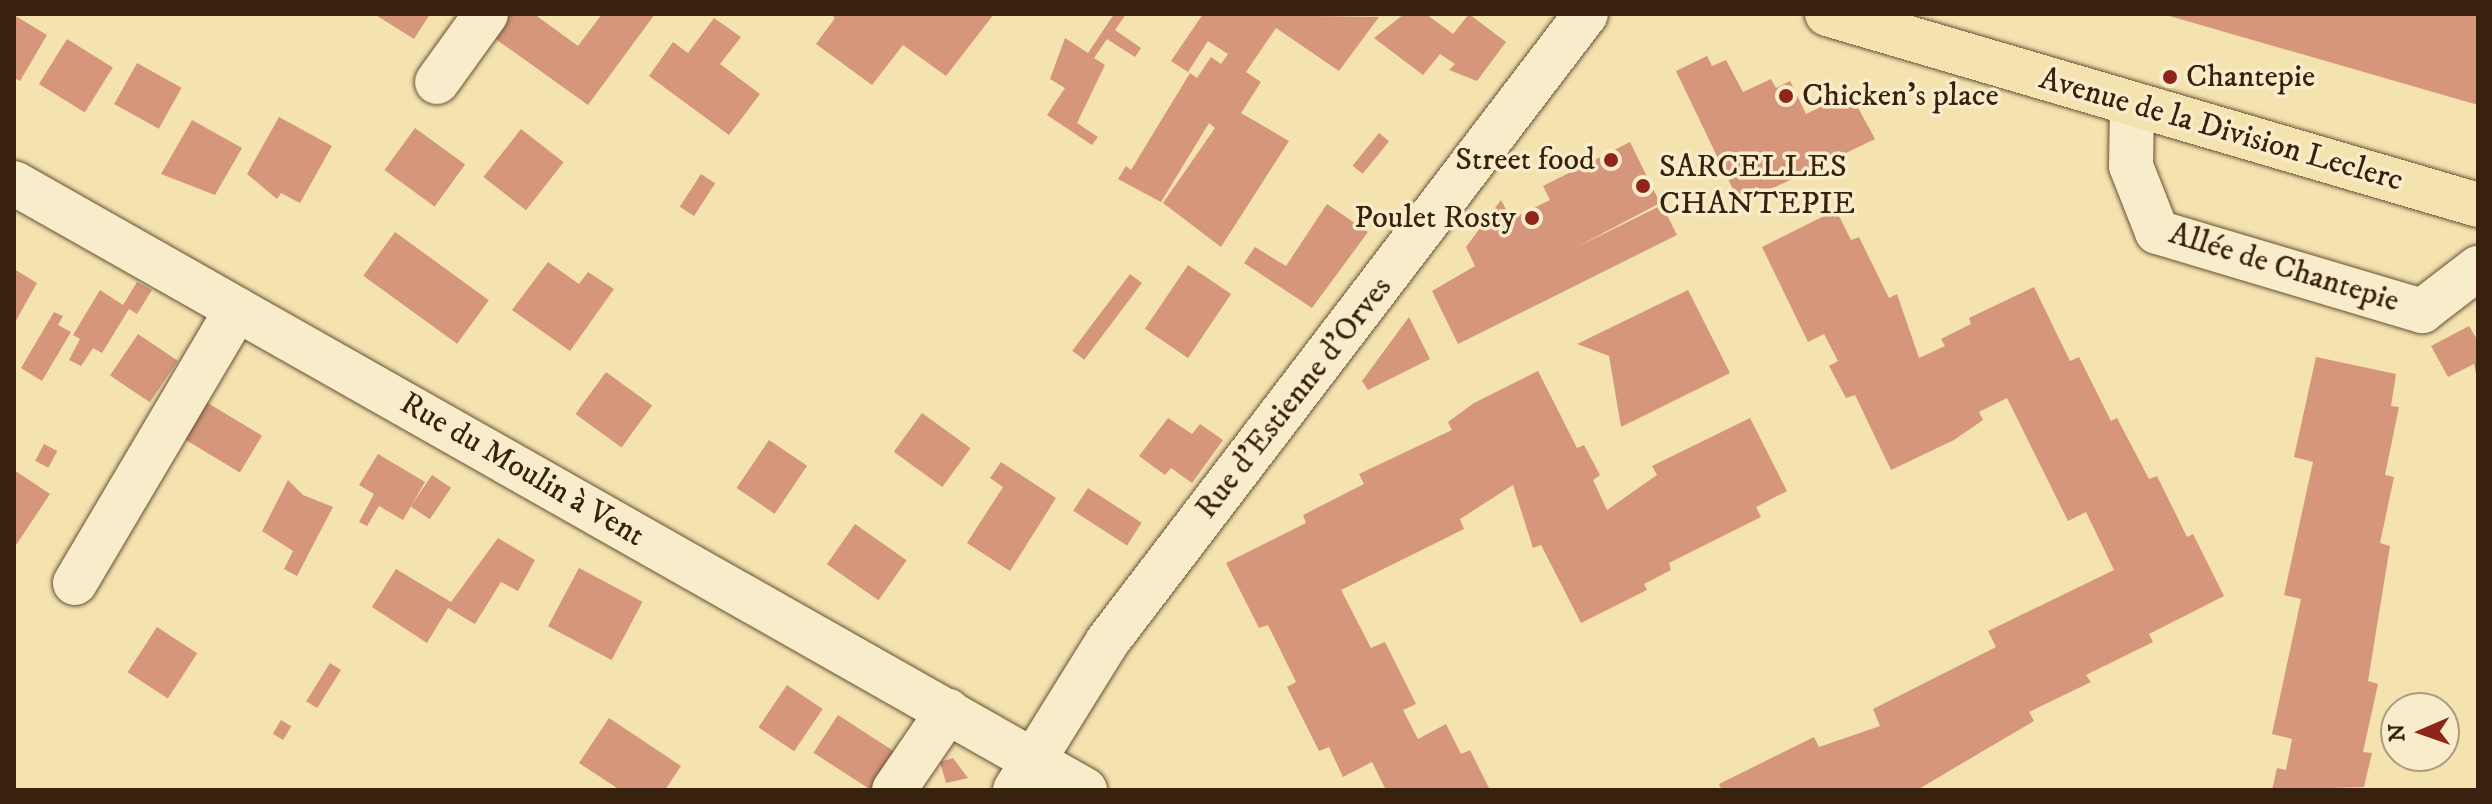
<!DOCTYPE html>
<meta charset="utf-8">
<style>
body{margin:0}
#map{position:relative;width:2492px;height:804px;overflow:hidden;background:#f4e2af;font-family:"IM FELL DW Pica",serif}
div>[style]{position:absolute}
[style*='--x']{left:calc(var(--x)*1px);top:calc(var(--y)*1px);width:calc(var(--w)*1px);rotate:calc(var(--a)*1deg)}
.building>*{inset:0;background:#d5967b;transform-origin:0 0}
.roads{filter:drop-shadow(0 0 2px #675136) drop-shadow(0 0 2px #675136)}
.minor>*{height:44px;margin:-22px;padding:0 22px;transform-origin:22px;border-radius:22px;background:#f8eccb}
.major>*{height:44px;margin:-22px;padding:0 22px;transform-origin:22px;border-radius:22px;background:#f4e2af}
.dots>*{width:22px;height:22px;translate:-50% -50%;box-sizing:border-box;border:4px solid #f8eccb;border-radius:50%}
span{translate:-50% -50%;white-space:nowrap;text-align:center;line-height:1.15;-webkit-text-stroke:7px #f8eccb;paint-order:stroke}
.poi-label{font-size:32px;color:#38210d}
.left{translate:0 -50%;text-align:left}
.right{translate:-100% -50%;text-align:right}
.street-label{font-size:32px;color:#38210d}
.frame{position:absolute;inset:0;border:16px solid #38210d;pointer-events:none}
.north{position:absolute;left:2380px;top:692px;width:80px;height:80px;box-sizing:border-box;background:#f8eccb;border:2px solid #ab9b7f;border-radius:50%;rotate:268deg;font-size:22px;font-weight:700;line-height:32px;text-align:center;color:#38210d}
.north::after{content:'';display:block;margin:auto;width:28px;height:36px;background:#8f2418;clip-path:polygon(50% 0,100% 100%,50% 72%,0 100%)}
</style>
<div id="map">
<div class="building">
<i style="clip-path:polygon(374px 14px,430px 14px,414px 39px)"></i>
<i style="clip-path:polygon(505px 14px,534px 14px,578px 46px,602px 14px,655px 14px,588px 105px,490px 35px)"></i>
<i style="clip-path:polygon(830px 14px,994px 14px,946px 76px,903px 45px,872px 85px,816px 44px,835px 18px)"></i>
<i style="clip-path:polygon(1114px 14px,1126px 14px,1115px 30px,1141px 48px,1135px 57px,1107px 39px,1094px 58px,1105px 65px,1077px 123px,1098px 137px,1092px 145px,1047px 115px,1065px 88px,1050px 79px,1065px 38px,1088px 53px)"></i>
<i style="clip-path:polygon(1203px 14px,1379px 17px,1339px 71px,1276px 28px,1246px 72px,1261px 82px,1241px 113px,1289px 141px,1221px 247px,1163px 203px,1215px 128px,1209px 123px,1161px 202px,1118px 179px,1126px 166px,1131px 170px,1190px 73px,1197px 78px,1211px 57px,1221px 64px,1228px 54px,1208px 41px,1188px 72px,1171px 61px)"></i>
<i style="clip-path:polygon(1404px 14px,1426px 14px,1453px 34px,1469px 14px,1506px 42px,1477px 81px,1449px 70px,1455px 64px,1440px 54px,1423px 75px,1374px 38px)"></i>
<i style="clip-path:polygon(2166px 14px,2478px 14px,2478px 105px,2166px 15px)"></i>
<i style="clip-path:polygon(14px 15px,47px 35px,20px 81px,14px 78px)"></i>
<i style="clip-path:polygon(714px 18px,741px 37px,720px 64px,760px 94px,729px 135px,649px 76px,673px 42px,688px 53px)"></i>
<i style="left:67px;top:39px;width:54px;height:53px;rotate:32deg"></i>
<i style="clip-path:polygon(1707px 56px,1712px 66px,1726px 60px,1743px 92px,1771px 79px,1776px 88px,1790px 81px,1806px 114px,1850px 93px,1875px 139px,1740px 204px,1676px 71px)"></i>
<i style="left:137px;top:63px;width:51px;height:47px;rotate:29deg"></i>
<i style="clip-path:polygon(279px 117px,332px 146px,300px 203px,281px 193px,277px 199px,247px 174px)"></i>
<i style="clip-path:polygon(192px 120px,242px 148px,215px 195px,161px 174px)"></i>
<i style="left:415px;top:128px;width:62px;height:52px;rotate:36deg"></i>
<i style="left:521px;top:129px;width:54px;height:61px;rotate:38deg"></i>
<i style="left:1379px;top:133px;width:13px;height:42px;rotate:39deg"></i>
<i style="clip-path:polygon(1630px 142px,1660px 203px,1575px 248px,1662px 205px,1677px 235px,1458px 344px,1432px 291px,1475px 266px,1466px 247px,1501px 200px,1511px 219px,1550px 200px,1543px 186px)"></i>
<i style="left:701px;top:174px;width:17px;height:39px;rotate:33deg"></i>
<i style="clip-path:polygon(1327px 204px,1368px 232px,1312px 308px,1244px 263px,1255px 247px,1286px 266px)"></i>
<i style="clip-path:polygon(1836px 210px,1851px 240px,1859px 237px,1889px 298px,1897px 294px,1919px 358px,1945px 346px,1941px 339px,1971px 324px,1969px 318px,2034px 287px,2070px 361px,2079px 357px,2111px 421px,2117px 418px,2149px 479px,2157px 476px,2187px 537px,2193px 534px,2224px 596px,2149px 634px,2153px 642px,2086px 675px,2091px 682px,2029px 712px,2034px 721px,1917px 790px,1722px 790px,1719px 784px,1814px 737px,1819px 747px,1880px 726px,1873px 709px,1996px 647px,1988px 631px,2114px 570px,2086px 512px,2068px 521px,2007px 398px,1979px 412px,1983px 420px,1954px 440px,1891px 470px,1855px 395px,1846px 398px,1829px 366px,1838px 361px,1824px 334px,1808px 342px,1762px 247px)"></i>
<i style="left:395px;top:232px;width:116px;height:54px;rotate:36deg"></i>
<i style="clip-path:polygon(548px 262px,579px 284px,588px 272px,614px 289px,570px 351px,512px 310px)"></i>
<i style="left:1188px;top:265px;width:52px;height:77px;rotate:34deg"></i>
<i style="clip-path:polygon(14px 269px,37px 283px,14px 324px)"></i>
<i style="left:1130px;top:274px;width:15px;height:96px;rotate:37deg"></i>
<i style="clip-path:polygon(137px 282px,152px 290px,137px 314px,129px 309px,102px 353px,93px 348px,81px 366px,69px 360px,80px 339px,73px 335px,100px 290px,123px 305px)"></i>
<i style="clip-path:polygon(1688px 290px,1730px 373px,1621px 427px,1609px 356px,1577px 344px)"></i>
<i style="clip-path:polygon(54px 312px,63px 316px,58px 325px,71px 332px,42px 381px,21px 368px)"></i>
<i style="clip-path:polygon(1409px 317px,1430px 359px,1368px 390px,1362px 381px)"></i>
<i style="clip-path:polygon(2469px 326px,2478px 341px,2478px 382px,2474px 364px,2448px 377px,2431px 346px)"></i>
<i style="left:138px;top:334px;width:48px;height:50px;rotate:34deg"></i>
<i style="clip-path:polygon(2316px 357px,2396px 374px,2391px 406px,2399px 407px,2385px 475px,2394px 477px,2380px 543px,2390px 546px,2368px 681px,2378px 684px,2363px 752px,2372px 753px,2364px 787px,2272px 790px,2277px 768px,2286px 770px,2292px 739px,2272px 734px,2301px 599px,2284px 595px,2313px 462px,2294px 457px)"></i>
<i style="clip-path:polygon(1538px 371px,1577px 448px,1584px 445px,1600px 475px,1593px 480px,1607px 510px,1657px 475px,1652px 466px,1750px 418px,1787px 491px,1756px 507px,1761px 517px,1669px 563px,1671px 570px,1644px 584px,1647px 590px,1581px 623px,1541px 545px,1533px 548px,1513px 485px,1460px 519px,1464px 529px,1341px 590px,1371px 648px,1385px 642px,1416px 704px,1403px 710px,1418px 739px,1446px 724px,1461px 754px,1470px 750px,1490px 790px,1386px 790px,1372px 762px,1343px 777px,1329px 747px,1319px 751px,1287px 687px,1296px 682px,1268px 625px,1259px 628px,1226px 563px,1306px 523px,1303px 515px,1364px 484px,1359px 474px,1452px 430px,1448px 422px,1474px 403px)"></i>
<i style="left:606px;top:372px;width:57px;height:52px;rotate:36deg"></i>
<i style="left:196px;top:396px;width:77px;height:43px;rotate:31deg"></i>
<i style="left:922px;top:413px;width:60px;height:48px;rotate:36deg"></i>
<i style="clip-path:polygon(1168px 418px,1192px 434px,1200px 424px,1223px 440px,1192px 483px,1171px 468px,1165px 475px,1139px 456px)"></i>
<i style="left:769px;top:440px;width:46px;height:58px;rotate:34deg"></i>
<i style="left:44px;top:444px;width:15px;height:19px;rotate:28deg"></i>
<i style="clip-path:polygon(378px 454px,425px 482px,403px 520px,379px 506px,367px 526px,359px 522px,374px 494px,359px 485px)"></i>
<i style="clip-path:polygon(1001px 462px,1056px 498px,1010px 571px,967px 543px,1003px 487px,990px 478px)"></i>
<i style="clip-path:polygon(14px 470px,50px 494px,14px 548px)"></i>
<i style="left:432px;top:475px;width:23px;height:38px;rotate:34deg"></i>
<i style="clip-path:polygon(288px 480px,303px 495px,333px 507px,297px 576px,284px 569px,293px 551px,262px 531px)"></i>
<i style="left:1088px;top:488px;width:64px;height:27px;rotate:33deg"></i>
<i style="left:855px;top:524px;width:63px;height:49px;rotate:35deg"></i>
<i style="clip-path:polygon(498px 538px,535px 560px,518px 591px,501px 582px,475px 624px,448px 608px,427px 643px,372px 607px,396px 569px,451px 602px)"></i>
<i style="left:579px;top:568px;width:72px;height:66px;rotate:28deg"></i>
<i style="left:157px;top:627px;width:48px;height:54px;rotate:33deg"></i>
<i style="left:330px;top:663px;width:13px;height:45px;rotate:32deg"></i>
<i style="left:787px;top:685px;width:43px;height:51px;rotate:34deg"></i>
<i style="left:838px;top:715px;width:69px;height:45px;rotate:33deg"></i>
<i style="clip-path:polygon(609px 718px,681px 766px,665px 790px,620px 790px,579px 763px)"></i>
<i style="left:281px;top:720px;width:12px;height:16px;rotate:31deg"></i>
<i style="clip-path:polygon(953px 758px,968px 778px,946px 783px,940px 762px)"></i>
</div>
<div class="roads">
<div class="minor">
<i style="--x:437;--y:82;--w:84;--a:-54.2"></i>
<i style="--x:2132;--y:105;--w:61;--a:90.9"></i>
<i style="--x:2131;--y:166;--w:71;--a:68.5"></i>
<i style="--x:2157;--y:232;--w:277;--a:16.6"></i>
<i style="--x:2422;--y:311;--w:71;--a:-37.5"></i>
<i style="--x:14;--y:183;--w:1231;--a:29.54"></i>
<i style="--x:75;--y:583;--w:318;--a:-59.4"></i>
<i style="--x:894;--y:790;--w:96;--a:-55.6"></i>
<i style="--x:1015;--y:790;--w:174;--a:-58.1"></i>
<i style="--x:1107;--y:642;--w:790;--a:-52.67"></i>
</div>
<div class="major">
<i style="--x:1827;--y:14;--w:678;--a:16.35"></i>
</div>
</div>
<div class="dots">
<i style="left:2170px;top:77px;background:#8f2418"></i>
<i style="left:1786px;top:96px;background:#8f2418"></i>
<i style="left:1611px;top:160px;background:#8f2418"></i>
<i style="left:1643px;top:186px;background:#8f2418"></i>
<i style="left:1532px;top:218px;background:#8f2418"></i>
</div>
<div class="poi-label">
<span class="left" style="left:2186px;top:77px">Chantepie</span>
<span class="left" style="left:1802px;top:96px">Chicken's place</span>
<span class="right" style="left:1595px;top:160px">Street food</span>
<span class="left" style="left:1659px;top:186px">SARCELLES<br>CHANTEPIE</span>
<span class="right" style="left:1516px;top:218px">Poulet Rosty</span>
</div>
<div class="street-label">
<span style="left:2221px;top:130px;rotate:16deg">Avenue de la Division Leclerc</span>
<span style="left:2284px;top:268px;rotate:17deg">Allée de Chantepie</span>
<span style="left:1294px;top:398px;rotate:-52deg">Rue d'Estienne d'Orves</span>
<span style="left:522px;top:470px;rotate:30deg">Rue du Moulin à Vent</span>
</div>
<div class="frame"></div>
<div class="north">N</div>
</div>
